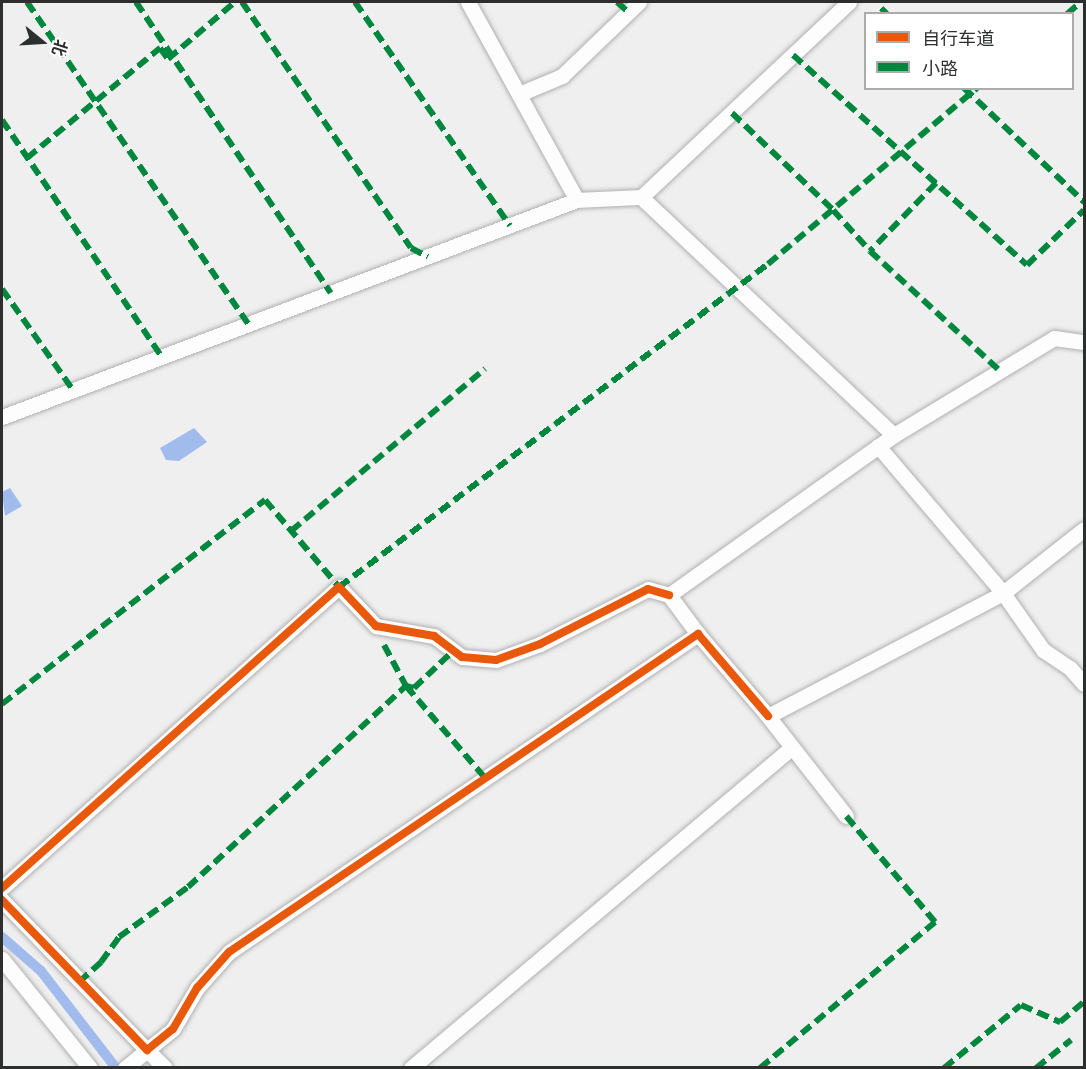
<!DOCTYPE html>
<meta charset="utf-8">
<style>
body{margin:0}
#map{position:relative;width:1086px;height:1069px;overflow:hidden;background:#efeff0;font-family:Raleway,"Noto Sans SC",sans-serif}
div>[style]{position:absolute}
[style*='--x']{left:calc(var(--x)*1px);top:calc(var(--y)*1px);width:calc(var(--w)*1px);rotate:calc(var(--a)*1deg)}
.water>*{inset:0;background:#a2bbed}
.canal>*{height:10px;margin:-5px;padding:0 5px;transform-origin:5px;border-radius:5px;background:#a2bbed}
.roads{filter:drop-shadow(0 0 2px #b0b0b1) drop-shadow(0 0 2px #b0b0b1)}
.minor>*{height:15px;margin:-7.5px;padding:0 7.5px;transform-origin:7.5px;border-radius:7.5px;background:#fdfdfd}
.quiet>*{height:6px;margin-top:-3px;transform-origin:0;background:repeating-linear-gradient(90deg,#00873e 0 12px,transparent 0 18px)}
.cycleway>*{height:8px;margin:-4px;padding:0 4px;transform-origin:4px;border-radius:4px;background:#e8590c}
span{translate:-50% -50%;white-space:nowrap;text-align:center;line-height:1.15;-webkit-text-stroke:4.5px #fff;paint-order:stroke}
.frame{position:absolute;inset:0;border:3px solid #2d2e2e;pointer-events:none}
.legend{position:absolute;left:864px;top:12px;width:210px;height:78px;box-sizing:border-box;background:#fff;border:2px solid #ababab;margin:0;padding:8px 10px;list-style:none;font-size:18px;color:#2d2e2e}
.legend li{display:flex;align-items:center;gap:12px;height:30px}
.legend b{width:30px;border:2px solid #ababab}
.north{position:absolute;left:12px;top:12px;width:60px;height:60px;-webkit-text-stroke:4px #fff;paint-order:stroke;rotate:108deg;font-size:16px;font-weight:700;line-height:24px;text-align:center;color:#2d2e2e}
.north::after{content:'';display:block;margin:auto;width:21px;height:27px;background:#2d2e2e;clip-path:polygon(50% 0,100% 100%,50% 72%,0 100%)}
</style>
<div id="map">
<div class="water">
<i style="clip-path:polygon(194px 428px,207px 442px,179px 461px,166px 460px,160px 448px)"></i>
<i style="clip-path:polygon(10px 488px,22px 506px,5px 516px,2px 492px)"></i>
</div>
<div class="canal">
<i style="--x:2;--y:937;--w:52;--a:41.1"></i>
<i style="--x:41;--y:971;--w:123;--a:52.3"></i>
</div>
<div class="roads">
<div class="minor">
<i style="--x:468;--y:2;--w:226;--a:61.2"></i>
<i style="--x:849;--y:2;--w:285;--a:136.8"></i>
<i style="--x:641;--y:197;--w:347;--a:43.3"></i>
<i style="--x:519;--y:94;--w:47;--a:-22.7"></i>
<i style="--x:562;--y:76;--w:107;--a:-43.9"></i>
<i style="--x:2;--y:417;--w:615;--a:-20.68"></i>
<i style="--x:577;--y:200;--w:64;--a:-2.7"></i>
<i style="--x:878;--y:446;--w:193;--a:49.6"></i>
<i style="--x:1003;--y:593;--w:103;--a:-38.3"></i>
<i style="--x:698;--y:634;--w:49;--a:-126.6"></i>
<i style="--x:669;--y:595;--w:276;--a:-35.4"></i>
<i style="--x:894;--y:435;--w:187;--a:-31.2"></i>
<i style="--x:1054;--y:338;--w:30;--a:8"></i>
<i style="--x:846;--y:816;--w:127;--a:-128"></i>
<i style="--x:768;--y:716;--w:265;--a:-27.6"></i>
<i style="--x:1003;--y:593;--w:70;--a:54.9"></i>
<i style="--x:1043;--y:650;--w:32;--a:34"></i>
<i style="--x:1070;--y:668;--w:21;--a:49"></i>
<i style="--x:2;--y:888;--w:452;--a:-41.8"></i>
<i style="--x:339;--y:587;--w:54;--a:46.5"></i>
<i style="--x:376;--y:626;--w:59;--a:9.8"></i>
<i style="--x:434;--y:636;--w:35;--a:37"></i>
<i style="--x:462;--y:657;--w:34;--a:5"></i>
<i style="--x:496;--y:660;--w:47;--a:-20"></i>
<i style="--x:540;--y:644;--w:121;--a:-27"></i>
<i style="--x:648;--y:589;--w:22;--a:16"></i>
<i style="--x:2;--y:900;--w:209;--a:46"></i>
<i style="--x:147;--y:1050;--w:33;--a:-39"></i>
<i style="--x:173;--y:1029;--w:48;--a:-59.7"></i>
<i style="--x:197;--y:988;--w:48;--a:-48.4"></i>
<i style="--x:229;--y:952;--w:567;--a:-34.14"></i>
<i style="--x:698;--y:634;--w:108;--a:49.5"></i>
<i style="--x:2;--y:959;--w:140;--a:51.1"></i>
<i style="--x:125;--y:1068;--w:28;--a:-39"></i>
<i style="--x:147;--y:1050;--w:25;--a:45"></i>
<i style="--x:411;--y:1068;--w:498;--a:-40.1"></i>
</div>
</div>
<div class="quiet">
<i style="--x:27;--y:2;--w:391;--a:55.5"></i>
<i style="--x:136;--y:2;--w:350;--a:56.2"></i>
<i style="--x:242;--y:2;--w:298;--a:55.5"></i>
<i style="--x:411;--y:248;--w:19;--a:28"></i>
<i style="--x:355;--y:2;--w:272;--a:55.3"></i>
<i style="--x:617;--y:2;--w:15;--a:42"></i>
<i style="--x:881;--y:8;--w:8;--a:45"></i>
<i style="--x:1067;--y:14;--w:18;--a:-41"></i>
<i style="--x:793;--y:55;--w:314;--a:41.9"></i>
<i style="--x:1027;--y:265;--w:79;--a:-44"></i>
<i style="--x:964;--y:88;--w:166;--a:43.5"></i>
<i style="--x:732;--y:113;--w:140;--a:43.8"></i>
<i style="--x:833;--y:210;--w:55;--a:47.9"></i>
<i style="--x:2;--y:120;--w:286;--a:56"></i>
<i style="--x:27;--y:158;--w:173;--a:-39.6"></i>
<i style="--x:160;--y:48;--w:14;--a:54"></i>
<i style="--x:168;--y:59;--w:88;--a:-40.4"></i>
<i style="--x:936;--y:183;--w:95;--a:134.1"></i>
<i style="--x:870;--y:251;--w:177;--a:42.7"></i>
<i style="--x:2;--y:289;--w:123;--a:54.9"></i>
<i style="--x:291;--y:531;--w:253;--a:-39.9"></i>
<i style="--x:384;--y:645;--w:47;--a:61.8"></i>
<i style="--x:406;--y:686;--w:121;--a:49.3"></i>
<i style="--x:2;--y:704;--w:333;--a:-37.8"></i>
<i style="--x:265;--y:500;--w:114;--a:49.6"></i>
<i style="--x:339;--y:587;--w:537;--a:-36.98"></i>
<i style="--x:768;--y:264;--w:273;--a:-40.1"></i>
<i style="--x:79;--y:982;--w:30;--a:-42"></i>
<i style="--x:101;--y:962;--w:31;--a:-54"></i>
<i style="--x:119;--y:937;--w:85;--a:-35.9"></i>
<i style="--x:188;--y:887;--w:297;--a:-42.7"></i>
<i style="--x:406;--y:686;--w:8;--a:14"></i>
<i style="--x:414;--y:688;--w:55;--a:-43.5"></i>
<i style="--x:760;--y:1068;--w:228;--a:-39.8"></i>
<i style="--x:935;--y:922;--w:138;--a:-130"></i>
<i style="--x:944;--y:1068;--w:99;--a:-39.3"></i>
<i style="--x:1021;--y:1005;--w:43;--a:23.6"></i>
<i style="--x:1060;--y:1022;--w:31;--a:-40"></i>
<i style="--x:1036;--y:1068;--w:45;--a:-38.7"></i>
</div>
<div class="cycleway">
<i style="--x:2;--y:888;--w:452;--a:-41.8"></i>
<i style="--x:339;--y:587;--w:54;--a:46.5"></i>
<i style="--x:376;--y:626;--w:59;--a:9.8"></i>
<i style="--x:434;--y:636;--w:35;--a:37"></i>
<i style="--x:462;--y:657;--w:34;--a:5"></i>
<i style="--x:496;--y:660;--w:47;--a:-20"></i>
<i style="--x:540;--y:644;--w:121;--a:-27"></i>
<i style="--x:648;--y:589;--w:22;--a:16"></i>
<i style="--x:2;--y:900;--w:209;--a:46"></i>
<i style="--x:147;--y:1050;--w:33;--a:-39"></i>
<i style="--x:173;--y:1029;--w:48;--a:-59.7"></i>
<i style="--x:197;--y:988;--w:48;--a:-48.4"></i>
<i style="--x:229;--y:952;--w:567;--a:-34.14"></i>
<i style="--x:698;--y:634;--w:108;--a:49.5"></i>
</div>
<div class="frame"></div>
<ul class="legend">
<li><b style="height:8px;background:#e8590c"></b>自行车道</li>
<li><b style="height:8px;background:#00873e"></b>小路</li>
</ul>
<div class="north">北</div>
</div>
